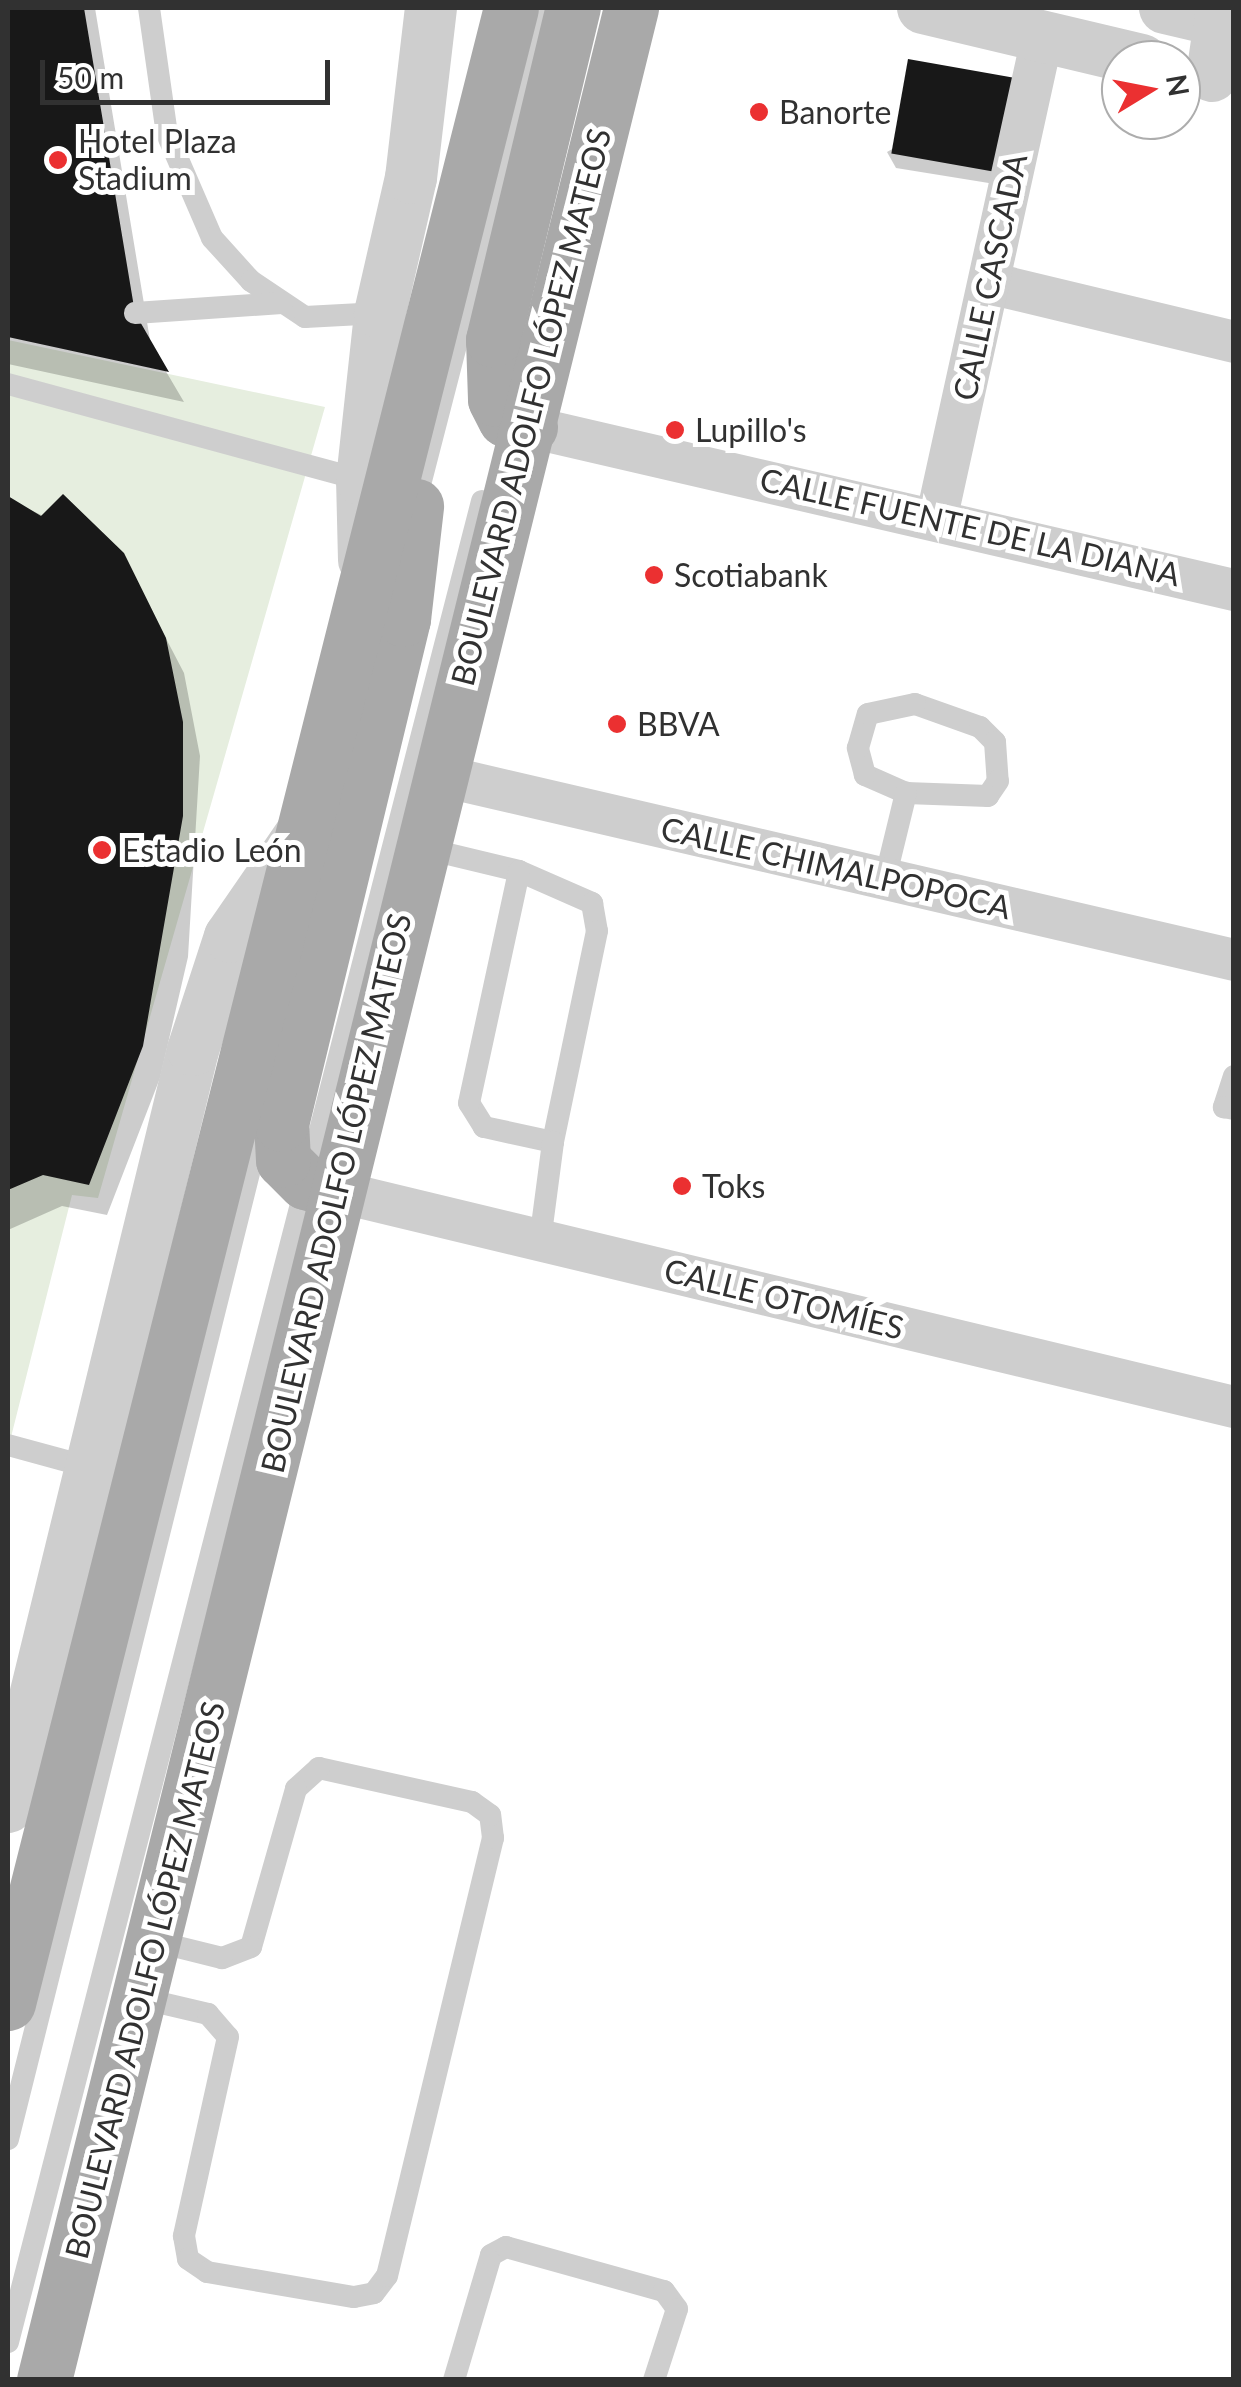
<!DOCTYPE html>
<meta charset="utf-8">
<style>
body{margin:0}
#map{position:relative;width:1241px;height:2387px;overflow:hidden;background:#fff;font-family:Lato,sans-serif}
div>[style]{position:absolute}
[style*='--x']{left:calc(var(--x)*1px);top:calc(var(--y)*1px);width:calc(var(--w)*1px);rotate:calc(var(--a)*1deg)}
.green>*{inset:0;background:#e6eedf}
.shadow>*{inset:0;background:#0003}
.building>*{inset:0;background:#181818;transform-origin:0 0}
.service>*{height:22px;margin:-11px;padding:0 11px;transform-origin:11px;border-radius:11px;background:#cecece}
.minor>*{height:42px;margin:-21px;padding:0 21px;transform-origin:21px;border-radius:21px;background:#cecece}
.tertiary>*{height:52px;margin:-26px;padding:0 26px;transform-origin:26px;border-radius:26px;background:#cecece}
.primary>*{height:55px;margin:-27.5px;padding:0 27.5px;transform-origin:27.5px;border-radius:27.5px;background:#a9a9a9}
.dots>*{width:28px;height:28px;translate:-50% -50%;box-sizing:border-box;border:5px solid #fff;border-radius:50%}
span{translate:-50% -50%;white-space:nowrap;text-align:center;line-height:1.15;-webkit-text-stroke:10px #fff;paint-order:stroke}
.poi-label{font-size:32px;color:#313131}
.left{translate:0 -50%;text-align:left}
.street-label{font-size:32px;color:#313131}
.frame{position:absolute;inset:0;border:10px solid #313131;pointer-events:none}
.north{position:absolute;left:1101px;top:40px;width:100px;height:100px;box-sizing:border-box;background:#fff;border:2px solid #adadad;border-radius:50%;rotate:80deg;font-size:28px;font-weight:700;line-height:40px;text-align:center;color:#313131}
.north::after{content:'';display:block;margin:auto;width:35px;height:45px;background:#eb3031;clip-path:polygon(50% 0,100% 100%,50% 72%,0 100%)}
.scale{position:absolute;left:40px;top:60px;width:290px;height:45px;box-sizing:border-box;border:5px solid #313131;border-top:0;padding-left:12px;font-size:30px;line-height:35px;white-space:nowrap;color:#313131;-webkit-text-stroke:8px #fff;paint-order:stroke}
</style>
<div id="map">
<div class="green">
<i style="clip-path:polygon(8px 340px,325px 407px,98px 1198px,72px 1195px,8px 1449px)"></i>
</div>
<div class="shadow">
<i style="clip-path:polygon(8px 8px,95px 8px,151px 346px,184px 402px,8px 364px)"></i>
<i style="clip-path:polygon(1014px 79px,1001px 185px,896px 168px,887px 152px)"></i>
<i style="clip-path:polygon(8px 499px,122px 554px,184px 673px,200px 756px,188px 957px,160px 1078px,107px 1215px,62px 1206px,8px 1230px)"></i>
</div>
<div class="building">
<i style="clip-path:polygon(8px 8px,84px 8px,135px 313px,169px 372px,8px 337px)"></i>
<i style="left:908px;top:59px;width:109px;height:96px;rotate:10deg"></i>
<i style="clip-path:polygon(63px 494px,124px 553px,166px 638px,183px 722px,183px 816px,143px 1046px,89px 1185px,43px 1175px,8px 1190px,8px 496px,41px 516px)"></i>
</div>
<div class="service">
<i style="--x:149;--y:8;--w:127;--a:81.9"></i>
<i style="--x:167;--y:134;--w:113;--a:66.6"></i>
<i style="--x:212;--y:238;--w:58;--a:47.8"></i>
<i style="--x:251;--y:281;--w:65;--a:33.7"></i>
<i style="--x:305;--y:317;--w:75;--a:-3.1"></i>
<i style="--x:135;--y:313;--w:147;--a:-3.9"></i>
<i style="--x:8;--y:384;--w:367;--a:15.2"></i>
<i style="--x:414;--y:508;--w:516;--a:-75.53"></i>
<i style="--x:915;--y:704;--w:69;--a:19.5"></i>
<i style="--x:980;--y:727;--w:21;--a:45"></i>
<i style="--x:995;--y:742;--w:39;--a:86"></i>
<i style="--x:998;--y:781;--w:18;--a:124"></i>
<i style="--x:988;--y:796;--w:82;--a:-177.9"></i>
<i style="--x:906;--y:793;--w:45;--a:-156.3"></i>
<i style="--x:865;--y:775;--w:28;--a:-105"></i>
<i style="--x:858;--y:748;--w:35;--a:-74"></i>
<i style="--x:868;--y:714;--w:48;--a:-12"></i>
<i style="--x:419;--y:847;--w:103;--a:13.5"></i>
<i style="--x:519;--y:871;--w:80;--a:23.7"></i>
<i style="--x:592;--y:903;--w:28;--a:80"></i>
<i style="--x:597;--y:931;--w:216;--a:101.8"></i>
<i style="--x:553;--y:1142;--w:71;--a:-167.7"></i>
<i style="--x:484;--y:1127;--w:28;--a:-122"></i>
<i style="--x:469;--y:1103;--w:237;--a:-77.8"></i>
<i style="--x:885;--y:879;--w:89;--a:-76.3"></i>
<i style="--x:1234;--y:1076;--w:33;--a:108"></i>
<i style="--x:1224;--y:1107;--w:10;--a:11"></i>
<i style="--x:540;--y:1241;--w:100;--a:-82.5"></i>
<i style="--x:8;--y:1445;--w:87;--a:15.3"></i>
<i style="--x:140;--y:1998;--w:70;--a:13.2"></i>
<i style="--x:208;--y:2014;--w:30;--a:49"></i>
<i style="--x:228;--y:2037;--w:204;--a:102.5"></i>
<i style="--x:184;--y:2236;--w:23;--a:80"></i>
<i style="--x:188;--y:2259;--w:23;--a:34"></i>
<i style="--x:207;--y:2272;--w:149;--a:9.7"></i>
<i style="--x:354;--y:2297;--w:20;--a:-11"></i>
<i style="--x:374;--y:2293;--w:21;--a:-53"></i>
<i style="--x:387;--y:2276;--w:451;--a:-76.4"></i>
<i style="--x:493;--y:1838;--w:23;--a:-97"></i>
<i style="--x:490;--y:1815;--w:22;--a:-144"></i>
<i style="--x:472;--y:1802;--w:157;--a:-167.5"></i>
<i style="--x:319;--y:1768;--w:31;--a:138"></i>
<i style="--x:296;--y:1789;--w:164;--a:105.9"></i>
<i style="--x:251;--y:1947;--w:31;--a:159"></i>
<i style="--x:222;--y:1958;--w:70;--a:-166"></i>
<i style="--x:8;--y:2139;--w:1049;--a:-75.99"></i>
<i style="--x:8;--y:2342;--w:1901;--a:-75.56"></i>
<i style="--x:454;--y:2380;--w:130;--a:-73.5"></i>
<i style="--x:491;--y:2255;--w:17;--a:-28"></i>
<i style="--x:506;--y:2247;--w:164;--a:15.6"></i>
<i style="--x:664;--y:2291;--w:22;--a:54"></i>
<i style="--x:677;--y:2309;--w:75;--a:107.9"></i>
</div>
<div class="minor">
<i style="--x:989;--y:283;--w:252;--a:13.5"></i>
<i style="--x:530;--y:427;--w:723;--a:13.04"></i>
<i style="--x:937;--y:516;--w:490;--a:-77.6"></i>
<i style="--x:438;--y:775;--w:817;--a:13.08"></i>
<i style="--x:335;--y:1191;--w:925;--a:13.51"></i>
</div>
<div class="tertiary">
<i style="--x:923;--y:8;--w:225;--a:13.4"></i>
<i style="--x:1165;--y:8;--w:71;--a:13.1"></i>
<i style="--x:1212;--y:76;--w:56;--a:-81.7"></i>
<i style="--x:364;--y:560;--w:80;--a:-91.4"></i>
<i style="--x:362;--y:480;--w:168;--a:-83.8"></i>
<i style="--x:380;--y:313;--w:139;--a:-77.1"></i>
<i style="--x:411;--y:178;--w:171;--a:-83.3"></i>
<i style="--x:8;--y:1807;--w:779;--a:-76.27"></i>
<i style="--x:193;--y:1050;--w:119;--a:-71.9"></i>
<i style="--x:230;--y:937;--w:125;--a:-55.4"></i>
</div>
<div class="primary">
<i style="--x:530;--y:427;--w:26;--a:-162"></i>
<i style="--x:505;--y:419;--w:22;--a:-117"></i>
<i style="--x:495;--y:399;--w:59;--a:-91.9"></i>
<i style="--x:493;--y:340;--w:342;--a:-76.5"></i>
<i style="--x:335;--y:1191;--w:31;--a:-163"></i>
<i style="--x:305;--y:1182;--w:31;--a:-135"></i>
<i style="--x:283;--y:1160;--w:36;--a:-93"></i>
<i style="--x:281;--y:1124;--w:520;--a:-76.42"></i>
<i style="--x:403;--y:619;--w:114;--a:-83.4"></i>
<i style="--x:8;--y:2003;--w:2057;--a:-75.85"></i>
<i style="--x:44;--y:2380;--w:2444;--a:-76.1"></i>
</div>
<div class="dots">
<i style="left:759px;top:112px;background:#eb3031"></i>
<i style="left:58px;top:160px;background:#eb3031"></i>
<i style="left:675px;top:430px;background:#eb3031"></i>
<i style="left:654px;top:575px;background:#eb3031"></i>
<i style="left:617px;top:724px;background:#eb3031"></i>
<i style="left:102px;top:850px;background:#eb3031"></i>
<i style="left:682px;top:1186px;background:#eb3031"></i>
</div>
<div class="poi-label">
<span class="left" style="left:779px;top:112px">Banorte</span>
<span class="left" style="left:78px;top:160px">Hotel Plaza<br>Stadium</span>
<span class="left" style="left:695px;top:430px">Lupillo's</span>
<span class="left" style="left:674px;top:575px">Scotiabank</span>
<span class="left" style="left:637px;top:724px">BBVA</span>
<span class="left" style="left:122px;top:850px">Estadio León</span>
<span class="left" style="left:702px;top:1186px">Toks</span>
</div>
<div class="street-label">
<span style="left:990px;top:277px;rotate:-78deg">CALLE CASCADA</span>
<span style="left:531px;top:407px;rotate:-76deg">BOULEVARD ADOLFO LÓPEZ MATEOS</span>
<span style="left:970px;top:527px;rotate:13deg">CALLE FUENTE DE LA DIANA</span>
<span style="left:836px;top:868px;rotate:13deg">CALLE CHIMALPOPOCA</span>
<span style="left:336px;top:1193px;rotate:-77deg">BOULEVARD ADOLFO LÓPEZ MATEOS</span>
<span style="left:784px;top:1299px;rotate:14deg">CALLE OTOMÍES</span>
<span style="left:145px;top:1980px;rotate:-76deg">BOULEVARD ADOLFO LÓPEZ MATEOS</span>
</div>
<div class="frame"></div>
<div class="north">N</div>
<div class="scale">50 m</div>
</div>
